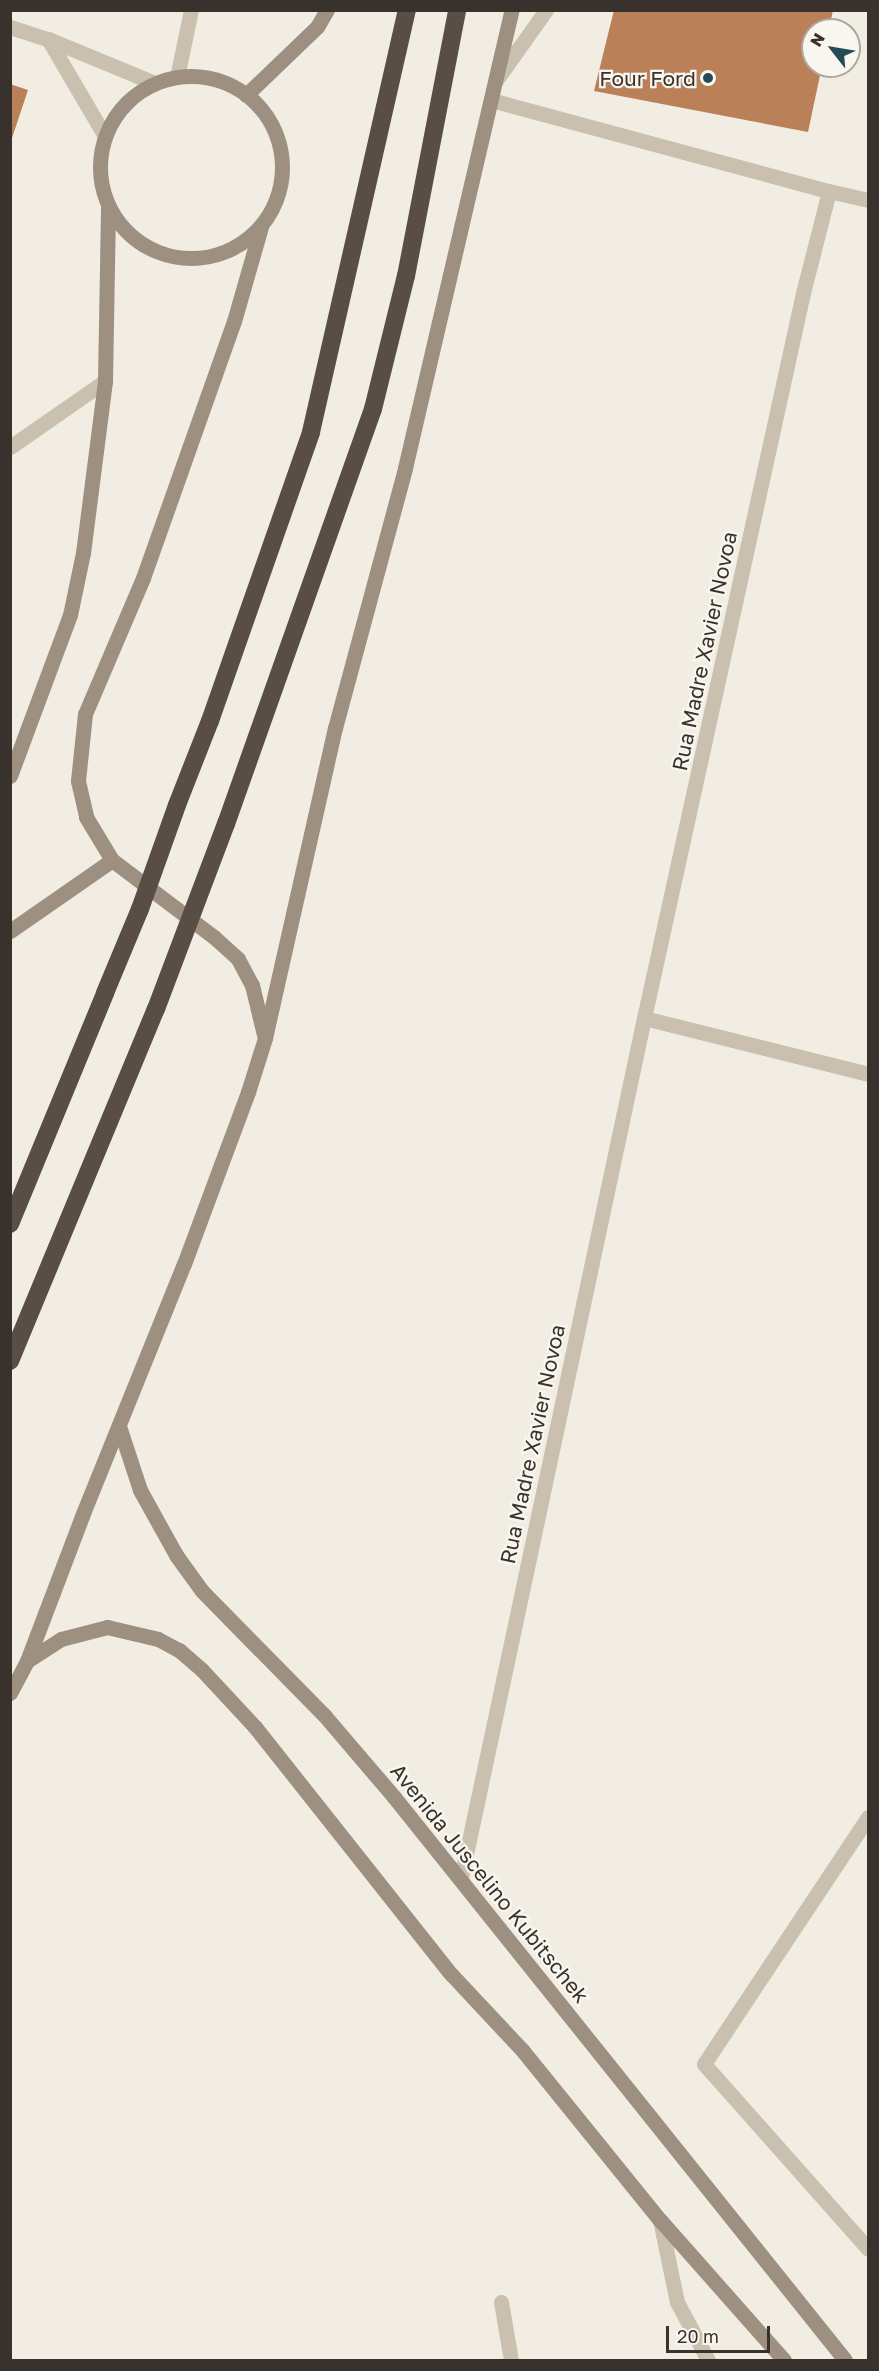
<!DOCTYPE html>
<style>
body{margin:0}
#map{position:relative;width:879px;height:2371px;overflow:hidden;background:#f2ede3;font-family:"Golos Text",sans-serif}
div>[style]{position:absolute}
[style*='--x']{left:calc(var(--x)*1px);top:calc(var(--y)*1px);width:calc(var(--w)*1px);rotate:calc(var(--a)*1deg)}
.building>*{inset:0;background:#ba8158}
.lane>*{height:15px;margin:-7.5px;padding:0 7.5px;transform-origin:7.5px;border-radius:7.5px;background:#c9c0af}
.street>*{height:15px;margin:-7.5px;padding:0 7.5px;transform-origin:7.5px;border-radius:7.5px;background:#c9c0af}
.secondary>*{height:15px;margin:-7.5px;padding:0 7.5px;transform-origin:7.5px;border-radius:7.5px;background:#9d9081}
.secondary>.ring{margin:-7.5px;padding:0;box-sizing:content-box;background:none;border:15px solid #9d9081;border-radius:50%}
.highway>*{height:18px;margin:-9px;padding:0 9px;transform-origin:9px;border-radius:9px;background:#594e45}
.highway-bridge>*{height:18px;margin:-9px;padding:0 9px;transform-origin:9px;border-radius:9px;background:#594e45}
.dots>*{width:16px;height:16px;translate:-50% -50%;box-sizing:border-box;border:3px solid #f9f6ef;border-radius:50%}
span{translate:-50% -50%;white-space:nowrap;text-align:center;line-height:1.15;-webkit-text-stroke:4.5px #f9f6ef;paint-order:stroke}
.poi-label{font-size:21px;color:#39322c}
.right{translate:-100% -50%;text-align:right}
.street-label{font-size:21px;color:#39322c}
.frame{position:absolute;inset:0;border:12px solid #39322c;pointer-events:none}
.north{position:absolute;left:801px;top:18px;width:60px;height:60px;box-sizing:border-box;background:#f9f6ef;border:2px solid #aca8a1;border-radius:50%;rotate:301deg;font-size:16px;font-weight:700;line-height:24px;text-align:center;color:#39322c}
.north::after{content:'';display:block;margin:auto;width:21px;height:27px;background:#264b57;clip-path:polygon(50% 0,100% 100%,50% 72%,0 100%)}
.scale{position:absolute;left:666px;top:2326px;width:104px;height:27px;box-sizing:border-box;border:3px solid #39322c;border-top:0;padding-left:8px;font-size:18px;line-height:21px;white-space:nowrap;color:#39322c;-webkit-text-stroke:4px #f9f6ef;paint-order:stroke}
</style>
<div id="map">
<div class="building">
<i style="clip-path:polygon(614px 10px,833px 10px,829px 30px,813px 30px,813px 66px,822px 66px,808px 132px,594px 91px)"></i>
<i style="clip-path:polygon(10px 84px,28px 90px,11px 141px,10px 141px)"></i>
</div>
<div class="lane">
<i style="--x:497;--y:79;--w:85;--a:-54.6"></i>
<i style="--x:10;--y:447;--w:116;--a:-34.8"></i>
</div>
<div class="street">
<i style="--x:10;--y:27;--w:40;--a:18"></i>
<i style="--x:48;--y:39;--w:116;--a:22.4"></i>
<i style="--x:48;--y:39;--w:113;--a:59.6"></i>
<i style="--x:177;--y:77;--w:68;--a:-78.2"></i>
<i style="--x:491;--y:100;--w:350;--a:15.1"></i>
<i style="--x:644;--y:1018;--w:231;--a:14"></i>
<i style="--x:868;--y:1817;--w:296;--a:123.6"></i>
<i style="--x:704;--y:2064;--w:247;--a:48.4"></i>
<i style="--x:461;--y:1878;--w:879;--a:-77.99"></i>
<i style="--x:644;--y:1018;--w:742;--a:-77.63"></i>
<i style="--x:803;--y:293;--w:105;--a:-75.7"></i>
<i style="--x:829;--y:191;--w:40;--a:13"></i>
<i style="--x:660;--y:2220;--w:84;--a:78.3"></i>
<i style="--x:677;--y:2302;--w:66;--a:61.9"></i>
<i style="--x:501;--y:2302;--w:59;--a:80.2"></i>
</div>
<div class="secondary">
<i class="ring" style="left:100px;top:76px;width:167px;height:167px"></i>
<i style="--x:246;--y:95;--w:98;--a:-43.8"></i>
<i style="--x:317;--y:27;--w:20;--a:-60"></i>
<i style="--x:261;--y:227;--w:98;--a:106"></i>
<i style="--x:234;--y:321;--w:273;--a:109.5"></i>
<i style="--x:143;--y:578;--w:148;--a:113.1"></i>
<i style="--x:85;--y:714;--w:67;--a:96"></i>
<i style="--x:78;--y:781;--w:37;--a:77"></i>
<i style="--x:86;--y:817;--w:50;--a:58.8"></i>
<i style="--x:112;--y:860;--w:129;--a:37.1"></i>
<i style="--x:215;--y:938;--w:31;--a:42"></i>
<i style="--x:238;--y:959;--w:30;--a:62"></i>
<i style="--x:252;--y:985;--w:51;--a:76.5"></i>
<i style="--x:10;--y:776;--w:172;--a:-69.6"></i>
<i style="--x:70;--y:615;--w:63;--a:-78.2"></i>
<i style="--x:83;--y:553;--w:173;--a:-82.7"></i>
<i style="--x:105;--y:381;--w:174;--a:-89"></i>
<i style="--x:10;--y:931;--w:124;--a:-34.8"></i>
<i style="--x:119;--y:1426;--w:67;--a:71.8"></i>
<i style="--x:140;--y:1490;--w:74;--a:61"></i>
<i style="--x:176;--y:1555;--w:44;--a:54.2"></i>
<i style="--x:202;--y:1591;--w:174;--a:45.5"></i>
<i style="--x:324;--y:1715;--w:108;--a:49.5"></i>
<i style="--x:394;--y:1797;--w:721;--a:51.3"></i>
<i style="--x:27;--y:1661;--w:40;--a:-32.9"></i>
<i style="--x:61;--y:1639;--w:48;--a:-14.6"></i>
<i style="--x:107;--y:1627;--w:52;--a:13.2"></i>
<i style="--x:158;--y:1639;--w:24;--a:28"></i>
<i style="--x:179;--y:1650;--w:30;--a:41"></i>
<i style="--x:202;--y:1670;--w:78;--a:47.1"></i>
<i style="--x:255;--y:1727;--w:315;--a:51.6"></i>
<i style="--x:451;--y:1974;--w:105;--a:46.9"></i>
<i style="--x:523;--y:2051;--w:218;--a:51"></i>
<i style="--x:660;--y:2220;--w:187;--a:48.5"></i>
<i style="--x:10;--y:1693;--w:36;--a:-62"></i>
<i style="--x:27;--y:1661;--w:155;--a:-69.2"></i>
<i style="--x:82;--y:1516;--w:272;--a:-68"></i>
<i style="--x:184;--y:1264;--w:184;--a:-69.6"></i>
<i style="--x:248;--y:1092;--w:57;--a:-72.5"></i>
<i style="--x:265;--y:1038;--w:318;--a:-77.3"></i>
<i style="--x:335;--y:728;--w:269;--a:-74.9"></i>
<i style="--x:405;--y:468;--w:470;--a:-76.9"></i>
</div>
<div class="highway">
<i style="--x:177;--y:805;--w:90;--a:-68.6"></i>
<i style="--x:210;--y:721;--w:306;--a:-70.7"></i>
<i style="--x:311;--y:432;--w:433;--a:-77.2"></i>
<i style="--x:226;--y:824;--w:440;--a:-70.5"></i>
<i style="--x:373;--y:409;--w:137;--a:-76.1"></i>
<i style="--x:406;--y:276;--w:271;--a:-79.1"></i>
<i style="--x:10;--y:1224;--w:250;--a:-67.6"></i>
<i style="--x:10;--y:1361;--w:381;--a:-67.5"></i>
</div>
<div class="highway-bridge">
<i style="--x:105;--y:993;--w:91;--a:-67.4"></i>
<i style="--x:140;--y:909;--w:110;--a:-70.4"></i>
<i style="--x:156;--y:1009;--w:198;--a:-69.3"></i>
</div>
<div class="dots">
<i style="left:708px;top:78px;background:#264b57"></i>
</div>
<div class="poi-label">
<span class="right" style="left:696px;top:78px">Four Ford</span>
</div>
<div class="street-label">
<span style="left:704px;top:651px;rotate:-78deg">Rua Madre Xavier Novoa</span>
<span style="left:532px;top:1444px;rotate:-78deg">Rua Madre Xavier Novoa</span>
<span style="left:490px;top:1883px;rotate:51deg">Avenida Juscelino Kubitschek</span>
</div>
<div class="frame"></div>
<div class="north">N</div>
<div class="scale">20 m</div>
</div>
